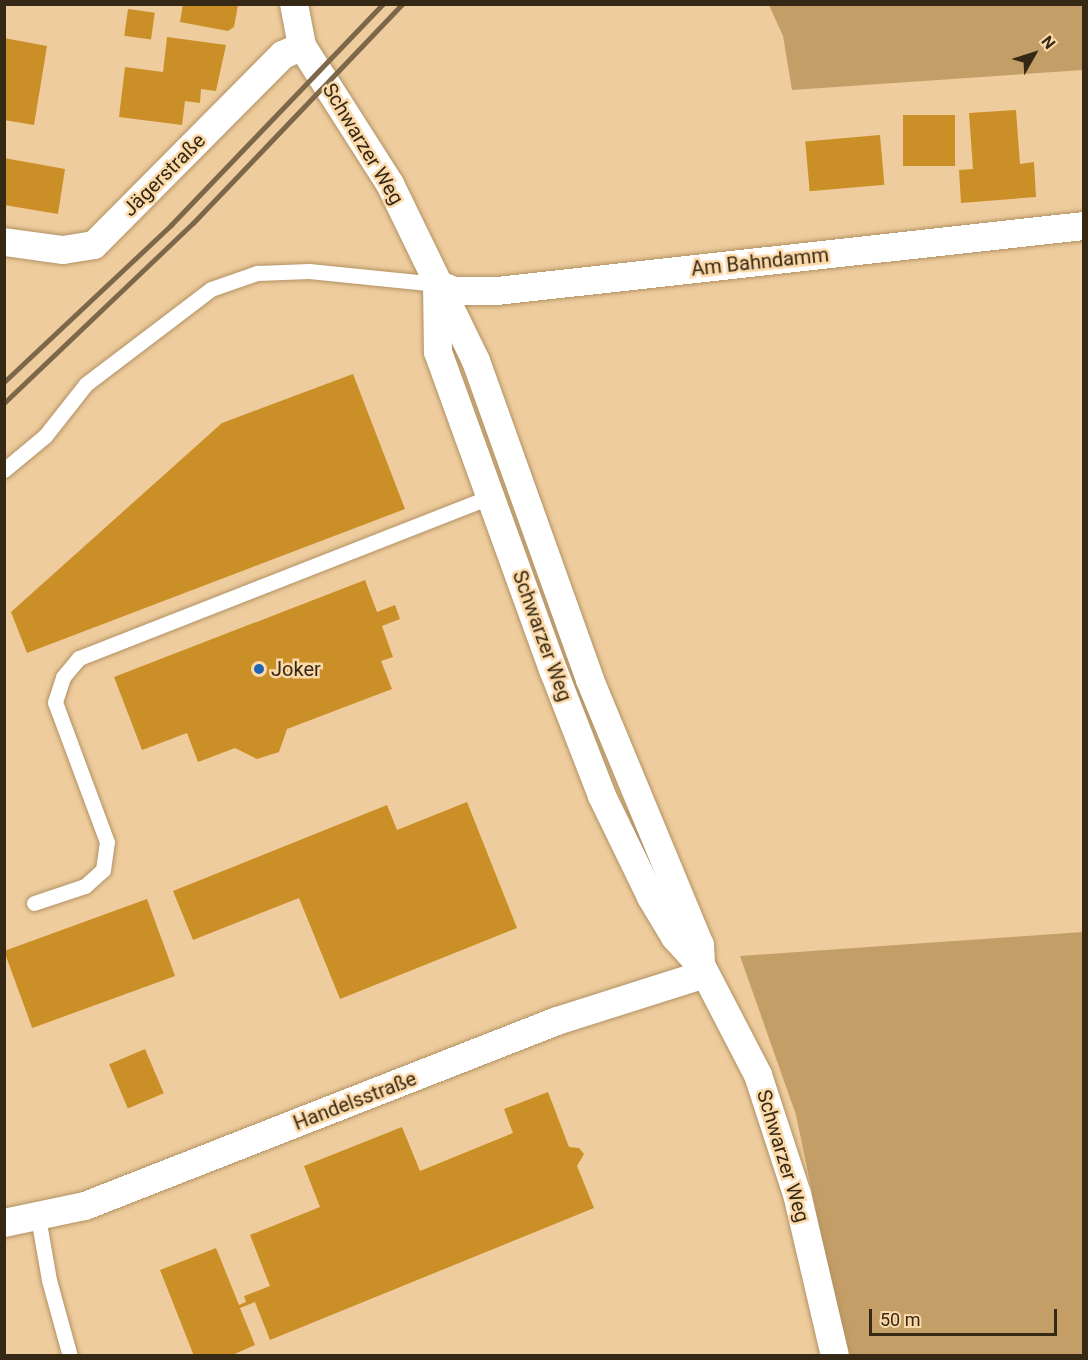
<!DOCTYPE html>
<meta charset="utf-8">
<style>
body{margin:0}
#map{position:relative;width:1088px;height:1360px;overflow:hidden;background:#eecc9d;font-family:Roboto,sans-serif}
div>[style]{position:absolute}
[style*='--x']{left:calc(var(--x)*1px);top:calc(var(--y)*1px);width:calc(var(--w)*1px);rotate:calc(var(--a)*1deg)}
.green>*{inset:0;background:#c49e67}
.building>*{inset:0;background:#ca8f27;transform-origin:0 0}
.roads{filter:drop-shadow(0 0 2px #b19163) drop-shadow(0 0 2px #b19163)}
.lane>*{height:15px;margin:-7.5px;padding:0 7.5px;transform-origin:7.5px;border-radius:7.5px;background:#fff}
.street>*{height:28px;margin:-14px;padding:0 14px;transform-origin:14px;border-radius:14px;background:#fff}
.rail>*{height:4.5px;margin:-2.25px;padding:0 2.25px;transform-origin:2.25px;border-radius:2.25px;background:#7c6749}
.dots>*{width:16px;height:16px;translate:-50% -50%;box-sizing:border-box;border:3px solid #fcd9a9;border-radius:50%}
span{translate:-50% -50%;white-space:nowrap;text-align:center;line-height:1.15;-webkit-text-stroke:5px #fcd9a9;paint-order:stroke}
.street-label{font-size:20px;color:#352815}
.poi-label{font-size:20px;color:#352815}
.left{translate:0 -50%;text-align:left}
.frame{position:absolute;inset:0;border:6px solid #352815;pointer-events:none}
.north{position:absolute;left:1004px;top:24px;width:60px;height:60px;-webkit-text-stroke:4px #fcd9a9;paint-order:stroke;rotate:51deg;font-size:16px;font-weight:700;line-height:24px;text-align:center;color:#352815}
.north::after{content:'';display:block;margin:auto;width:21px;height:27px;background:#352815;clip-path:polygon(50% 0,100% 100%,50% 72%,0 100%)}
.scale{position:absolute;left:869px;top:1309px;width:188px;height:27px;box-sizing:border-box;border:3px solid #352815;border-top:0;padding-left:8px;font-size:18px;line-height:21px;white-space:nowrap;color:#352815;-webkit-text-stroke:4px #fcd9a9;paint-order:stroke}
</style>
<div id="map">
<div class="green">
<i style="clip-path:polygon(769px 5px,1083px 5px,1083px 70px,792px 90px,783px 36px)"></i>
<i style="clip-path:polygon(1083px 932px,1083px 1355px,846px 1355px,796px 1115px,740px 956px)"></i>
</div>
<div class="building">
<i style="clip-path:polygon(183px 4px,238px 5px,234px 27px,228px 31px,180px 22px)"></i>
<i style="left:128px;top:9px;width:27px;height:27px;rotate:8deg"></i>
<i style="clip-path:polygon(167px 37px,226px 45px,216px 91px,201px 89px,200px 103px,185px 101px,182px 125px,119px 117px,125px 67px,163px 72px)"></i>
<i style="clip-path:polygon(4px 38px,47px 46px,34px 125px,4px 120px)"></i>
<i style="clip-path:polygon(1016px 110px,1020px 164px,1034px 162px,1036px 197px,961px 203px,959px 170px,973px 169px,969px 113px)"></i>
<i style="left:903px;top:115px;width:52px;height:51px"></i>
<i style="left:880px;top:135px;width:50px;height:75px;rotate:85deg"></i>
<i style="clip-path:polygon(4px 158px,65px 169px,58px 214px,4px 205px)"></i>
<i style="clip-path:polygon(353px 374px,405px 509px,27px 653px,11px 612px,222px 423px)"></i>
<i style="clip-path:polygon(365px 580px,377px 612px,395px 605px,400px 619px,382px 626px,393px 657px,381px 661px,392px 689px,287px 729px,279px 752px,257px 759px,235px 748px,198px 762px,187px 733px,142px 750px,114px 677px)"></i>
<i style="clip-path:polygon(467px 802px,517px 928px,340px 999px,299px 898px,193px 940px,173px 891px,387px 805px,397px 830px)"></i>
<i style="left:147px;top:899px;width:82px;height:152px;rotate:70deg"></i>
<i style="left:145px;top:1049px;width:48px;height:39px;rotate:67deg"></i>
<i style="clip-path:polygon(548px 1092px,569px 1147px,579px 1148px,584px 1154px,577px 1166px,594px 1208px,270px 1340px,255px 1302px,240px 1308px,255px 1345px,230px 1356px,194px 1356px,160px 1270px,216px 1248px,239px 1305px,246px 1302px,244px 1296px,270px 1286px,250px 1235px,320px 1207px,304px 1166px,402px 1127px,420px 1171px,513px 1133px,504px 1109px)"></i>
</div>
<div class="roads">
<div class="lane">
<i style="--x:4;--y:470;--w:53;--a:-39.7"></i>
<i style="--x:45;--y:436;--w:66;--a:-51.7"></i>
<i style="--x:86;--y:384;--w:157;--a:-37.2"></i>
<i style="--x:211;--y:289;--w:49;--a:-19.2"></i>
<i style="--x:257;--y:273;--w:52;--a:-2.2"></i>
<i style="--x:309;--y:271;--w:129;--a:5.8"></i>
<i style="--x:34;--y:903;--w:54;--a:-18.4"></i>
<i style="--x:85;--y:886;--w:24;--a:-42"></i>
<i style="--x:103;--y:870;--w:28;--a:-82"></i>
<i style="--x:107;--y:842;--w:149;--a:-110.4"></i>
<i style="--x:55;--y:702;--w:26;--a:-72"></i>
<i style="--x:63;--y:677;--w:25;--a:-50"></i>
<i style="--x:79;--y:658;--w:441;--a:-21.4"></i>
<i style="--x:38;--y:1217;--w:64;--a:80.1"></i>
<i style="--x:49;--y:1280;--w:79;--a:74.6"></i>
</div>
<div class="street">
<i style="--x:294;--y:4;--w:43;--a:79.2"></i>
<i style="--x:302;--y:46;--w:164;--a:57.5"></i>
<i style="--x:390;--y:184;--w:197;--a:64.1"></i>
<i style="--x:476;--y:361;--w:339;--a:70.3"></i>
<i style="--x:590;--y:680;--w:287;--a:67.5"></i>
<i style="--x:700;--y:945;--w:19;--a:87"></i>
<i style="--x:4;--y:242;--w:60;--a:7.7"></i>
<i style="--x:63;--y:250;--w:31;--a:-9"></i>
<i style="--x:94;--y:245;--w:268;--a:-45.2"></i>
<i style="--x:283;--y:55;--w:21;--a:-25"></i>
<i style="--x:437;--y:284;--w:68;--a:89.2"></i>
<i style="--x:438;--y:352;--w:340;--a:70.1"></i>
<i style="--x:554;--y:672;--w:133;--a:68.8"></i>
<i style="--x:602;--y:796;--w:112;--a:64.1"></i>
<i style="--x:651;--y:897;--w:47;--a:59"></i>
<i style="--x:675;--y:937;--w:40;--a:48"></i>
<i style="--x:702;--y:967;--w:122;--a:62.6"></i>
<i style="--x:758;--y:1075;--w:125;--a:71.9"></i>
<i style="--x:797;--y:1194;--w:166;--a:76.8"></i>
<i style="--x:437;--y:284;--w:18;--a:22"></i>
<i style="--x:454;--y:291;--w:43;--a:0"></i>
<i style="--x:497;--y:291;--w:591;--a:-6.32"></i>
<i style="--x:4;--y:1223;--w:83;--a:-11.9"></i>
<i style="--x:85;--y:1206;--w:507;--a:-21.4"></i>
<i style="--x:557;--y:1021;--w:155;--a:-17.6"></i>
</div>
</div>
<div class="rail">
<i style="--x:4;--y:382;--w:229;--a:-43.2"></i>
<i style="--x:171;--y:225;--w:306;--a:-46.2"></i>
<i style="--x:4;--y:403;--w:261;--a:-43.6"></i>
<i style="--x:193;--y:223;--w:303;--a:-46.3"></i>
</div>
<div class="dots">
<i style="left:259px;top:669px;background:#2163b4"></i>
</div>
<div class="street-label">
<span style="left:363px;top:144px;rotate:59deg">Schwarzer Weg</span>
<span style="left:164px;top:175px;rotate:-45deg">Jägerstraße</span>
<span style="left:760px;top:262px;rotate:-6deg">Am Bahndamm</span>
<span style="left:542px;top:636px;rotate:70deg">Schwarzer Weg</span>
<span style="left:355px;top:1101px;rotate:-21deg">Handelsstraße</span>
<span style="left:783px;top:1156px;rotate:73deg">Schwarzer Weg</span>
</div>
<div class="poi-label">
<span class="left" style="left:271px;top:669px">Joker</span>
</div>
<div class="frame"></div>
<div class="north">N</div>
<div class="scale">50 m</div>
</div>
